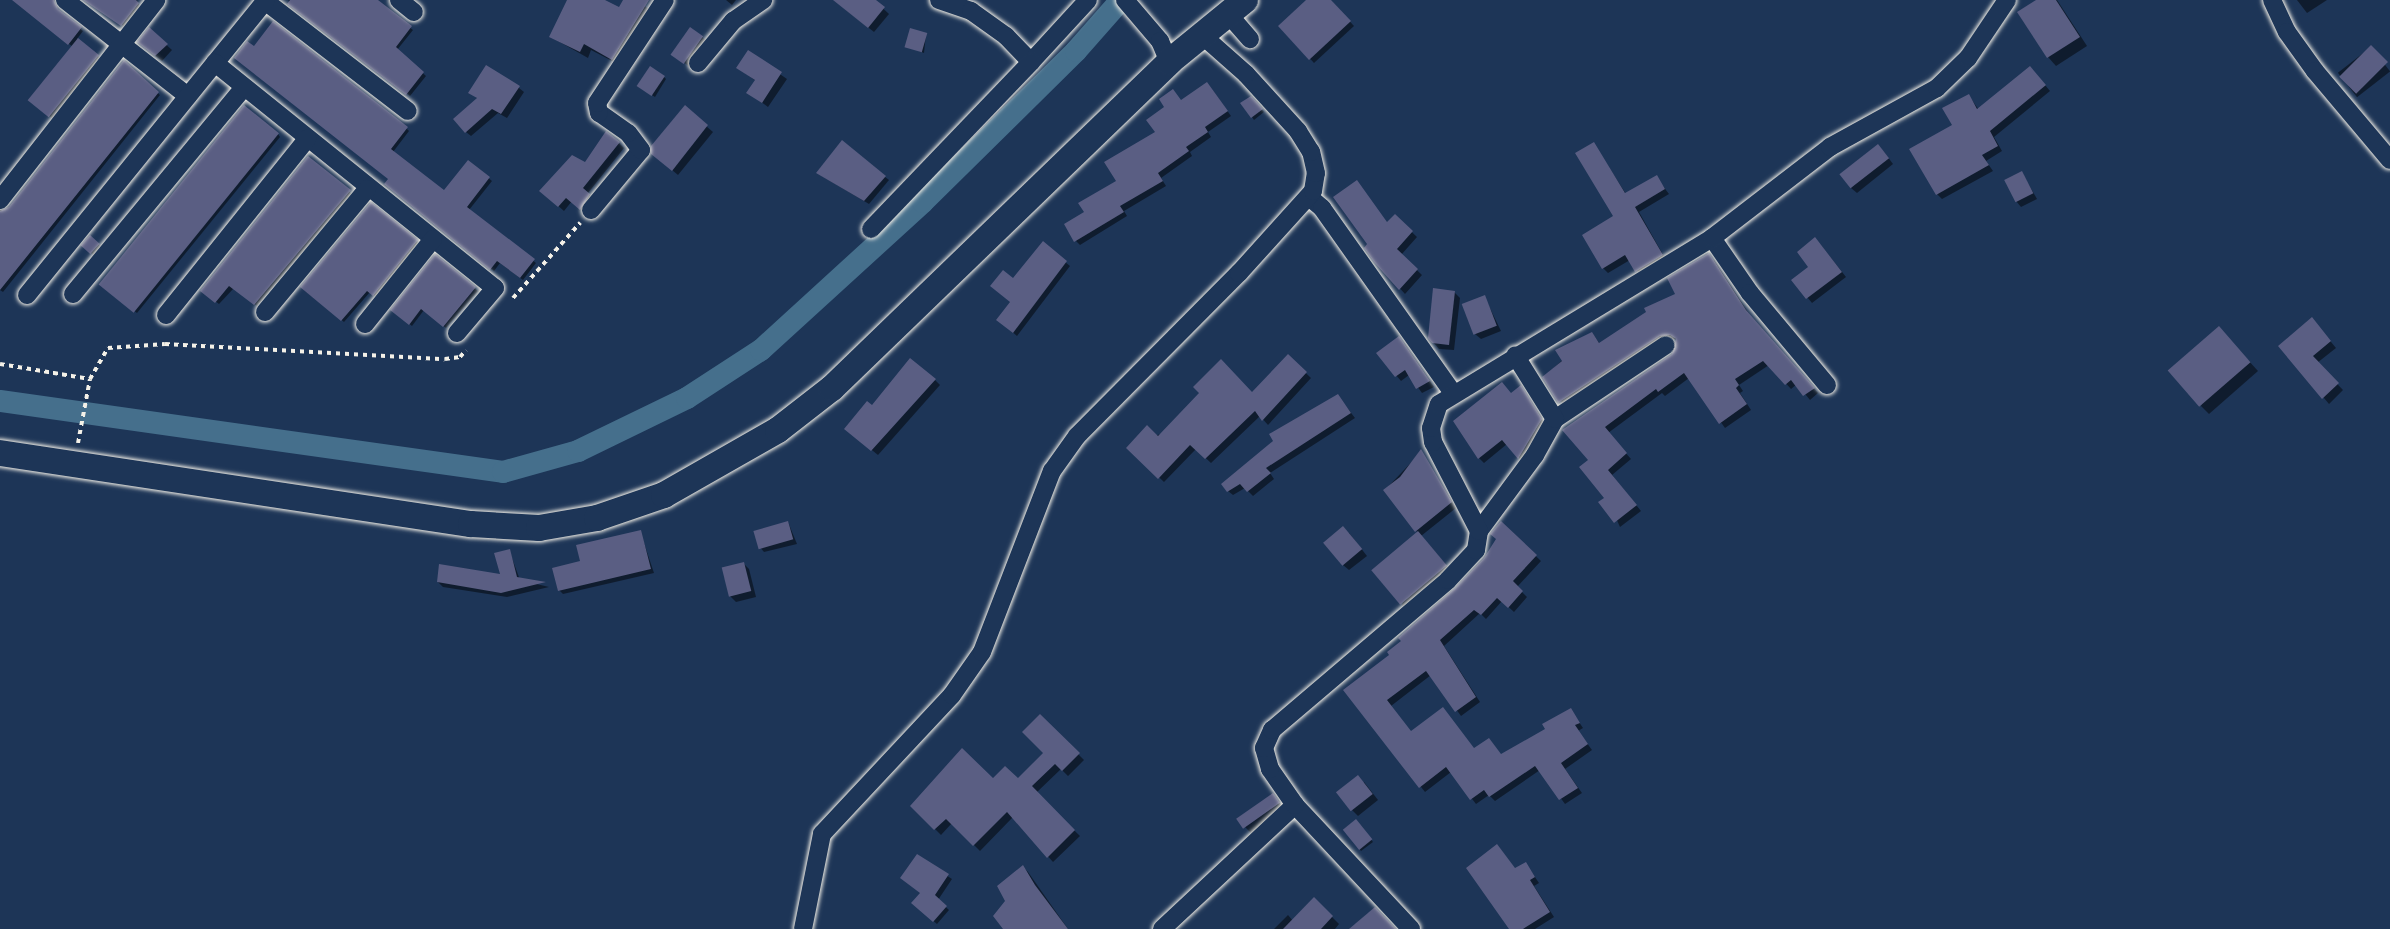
<!DOCTYPE html>
<style>
body{margin:0}
#map{position:relative;width:2390px;height:929px;overflow:hidden;background:#1d3557;font-family:"Comic Neue",sans-serif}
div>[style]{position:absolute}
[style*='--x']{left:calc(var(--x)*1px);top:calc(var(--y)*1px);width:calc(var(--w)*1px);rotate:calc(var(--a)*1deg)}
.shadow>*{inset:0;background:#0007;transform-origin:0 0}
.canal>*{height:22px;margin:-11px;padding:0 11px;transform-origin:11px;border-radius:11px;background:#456f8c}
.building>*{inset:0;background:#5a5e83;transform-origin:0 0}
.path>*{height:4px;margin-top:-2px;transform-origin:0;background:repeating-linear-gradient(90deg,#f4f1e8 0 4.5px,transparent 0 9px)}
.roads{filter:drop-shadow(0 0 2px #f4f1e8) drop-shadow(0 0 2px #f4f1e8)}
.street>*{height:18px;margin:-9px;padding:0 9px;transform-origin:9px;border-radius:9px;background:#1d3557}
.secondary>*{height:26px;margin:-13px;padding:0 13px;transform-origin:13px;border-radius:13px;background:#1d3557}
span{translate:-50% -50%;white-space:nowrap;text-align:center;line-height:1.15;-webkit-text-stroke:4.5px #1d3557;paint-order:stroke}
</style>
<div id="map">
<div class="shadow">
<i style="clip-path:polygon(13px 0,46px 0,83px 31px,77px 39px,100px 58px,53px 119px,32px 102px,73px 47px)"></i>
<i style="clip-path:polygon(100px 0,137px 0,140px 7px,124px 27px)"></i>
<i style="clip-path:polygon(288px 0,375px 0,413px 30px,397px 50px,426px 76px,410px 96px)"></i>
<i style="clip-path:polygon(569px 0,602px 0,620px 9px,624px 0,636px 0,653px 12px,620px 65px,591px 50px,588px 58px,551px 37px)"></i>
<i style="clip-path:polygon(726px 0,736px 0,732px 5px)"></i>
<i style="clip-path:polygon(844px 0,874px 0,889px 14px,874px 32px,846px 10px)"></i>
<i style="clip-path:polygon(1308px 0,1330px 0,1354px 26px,1314px 63px,1280px 26px)"></i>
<i style="clip-path:polygon(2039px 0,2057px 0,2087px 46px,2056px 66px,2048px 57px)"></i>
<i style="clip-path:polygon(2297px 0,2327px 0,2307px 13px)"></i>
<i style="clip-path:polygon(149px 29px,172px 50px,162px 61px,145px 48px)"></i>
<i style="clip-path:polygon(926px 34px,924px 53px,907px 46px)"></i>
<i style="clip-path:polygon(702px 37px,708px 42px,691px 68px,673px 54px)"></i>
<i style="left:2371px;top:47px;width:31px;height:42px;rotate:52deg"></i>
<i style="clip-path:polygon(748px 52px,787px 79px,768px 107px,748px 92px,756px 81px,738px 68px)"></i>
<i style="clip-path:polygon(238px 60px,407px 129px,409px 131px,393px 152px,444px 192px,469px 162px,492px 181px,469px 210px,536px 263px,523px 280px,500px 263px,494px 271px,389px 187px,390px 179px)"></i>
<i style="clip-path:polygon(124px 62px,160px 95px,3px 292px,0 290px,0 210px,9px 209px)"></i>
<i style="clip-path:polygon(2035px 73px,2050px 91px,1994px 137px,2002px 151px,1986px 161px,1993px 171px,1942px 199px,1937px 194px,1969px 96px,1979px 110px)"></i>
<i style="clip-path:polygon(664px 77px,666px 79px,655px 97px,641px 88px)"></i>
<i style="clip-path:polygon(519px 88px,524px 92px,507px 118px,498px 113px,471px 136px,466px 132px,478px 99px,470px 92px)"></i>
<i style="clip-path:polygon(1211px 88px,1231px 116px,1208px 132px,1211px 137px,1190px 152px,1192px 156px,1161px 178px,1166px 186px,1124px 211px,1127px 216px,1080px 245px,1076px 241px,1086px 213px,1118px 182px,1181px 102px)"></i>
<i style="clip-path:polygon(1251px 98px,1264px 112px,1254px 120px,1252px 117px)"></i>
<i style="clip-path:polygon(685px 108px,713px 132px,678px 175px,659px 159px)"></i>
<i style="clip-path:polygon(278px 134px,280px 137px,137px 313px,101px 285px)"></i>
<i style="clip-path:polygon(619px 143px,624px 148px,588px 193px,594px 200px,586px 214px,572px 201px,564px 211px,541px 191px)"></i>
<i style="clip-path:polygon(1594px 144px,1626px 194px,1656px 177px,1669px 194px,1639px 212px,1666px 260px,1641px 276px,1630px 260px,1608px 273px,1603px 268px,1616px 217px)"></i>
<i style="clip-path:polygon(1884px 152px,1893px 164px,1857px 193px,1851px 188px)"></i>
<i style="clip-path:polygon(308px 158px,352px 194px,257px 306px,234px 288px,219px 304px,202px 291px)"></i>
<i style="clip-path:polygon(2022px 173px,2037px 199px,2021px 207px,2016px 201px)"></i>
<i style="clip-path:polygon(822px 176px,885px 177px,889px 180px,869px 204px)"></i>
<i style="clip-path:polygon(1395px 216px,1417px 237px,1401px 255px,1422px 275px,1405px 294px,1375px 261px)"></i>
<i style="left:90px;top:237px;width:15px;height:11px;rotate:42deg"></i>
<i style="clip-path:polygon(417px 241px,419px 244px,376px 297px,370px 292px,344px 322px,304px 290px)"></i>
<i style="clip-path:polygon(1043px 244px,1070px 266px,1017px 336px,1002px 323px,1012px 302px,1014px 280px)"></i>
<i style="clip-path:polygon(1820px 244px,1846px 277px,1812px 303px,1793px 280px,1810px 267px)"></i>
<i style="clip-path:polygon(435px 256px,478px 291px,446px 328px,424px 310px,412px 326px,392px 310px)"></i>
<i style="clip-path:polygon(1714px 260px,1751px 317px,1818px 393px,1810px 400px,1797px 384px,1791px 389px,1769px 365px,1739px 385px,1743px 391px,1740px 393px,1751px 410px,1725px 428px,1689px 378px,1665px 396px,1662px 393px,1608px 433px,1631px 459px,1612px 475px,1641px 511px,1620px 527px,1590px 460px,1564px 430px,1673px 355px,1679px 344px,1676px 339px,1665px 340px,1565px 407px,1544px 377px,1592px 333px,1600px 344px,1677px 295px)"></i>
<i style="clip-path:polygon(1454px 292px,1460px 298px,1454px 350px,1439px 349px,1433px 342px)"></i>
<i style="clip-path:polygon(1484px 296px,1501px 331px,1481px 339px,1475px 334px)"></i>
<i style="clip-path:polygon(2317px 325px,2336px 348px,2317px 363px,2343px 390px,2329px 404px,2280px 346px)"></i>
<i style="clip-path:polygon(2227px 337px,2258px 371px,2209px 414px,2201px 406px)"></i>
<i style="clip-path:polygon(1404px 343px,1434px 387px,1422px 393px,1409px 375px,1401px 381px,1378px 354px)"></i>
<i style="clip-path:polygon(1288px 356px,1311px 378px,1268px 425px,1260px 416px,1211px 463px,1196px 449px,1164px 482px,1128px 448px,1252px 394px)"></i>
<i style="clip-path:polygon(935px 380px,940px 385px,878px 455px,852px 434px,872px 407px)"></i>
<i style="clip-path:polygon(1525px 392px,1546px 425px,1523px 463px,1507px 444px,1484px 463px,1479px 458px,1512px 395px)"></i>
<i style="clip-path:polygon(1338px 396px,1355px 418px,1270px 473px,1274px 479px,1253px 496px,1245px 488px,1233px 495px,1228px 491px)"></i>
<i style="clip-path:polygon(1421px 452px,1456px 508px,1421px 536px,1454px 574px,1410px 613px,1402px 605px,1418px 533px,1385px 490px)"></i>
<i style="clip-path:polygon(788px 522px,797px 544px,764px 552px,759px 546px)"></i>
<i style="clip-path:polygon(1501px 523px,1541px 561px,1517px 587px,1527px 597px,1514px 612px,1502px 601px,1486px 619px,1480px 613px,1444px 646px,1480px 702px,1461px 716px,1431px 675px,1391px 706px,1411px 733px,1501px 755px,1547px 730px,1571px 710px,1583px 728px,1578px 731px,1592px 750px,1565px 769px,1582px 793px,1565px 804px,1540px 770px,1495px 801px,1489px 795px,1476px 804px,1451px 772px,1425px 792px,1345px 691px,1391px 656px,1485px 559px,1497px 539px)"></i>
<i style="clip-path:polygon(640px 531px,654px 573px,563px 594px,559px 590px,582px 562px)"></i>
<i style="clip-path:polygon(1349px 533px,1367px 556px,1349px 570px,1343px 565px)"></i>
<i style="clip-path:polygon(509px 550px,520px 580px,549px 587px,507px 597px,443px 587px,438px 582px,502px 576px)"></i>
<i style="clip-path:polygon(743px 563px,749px 569px,756px 597px,736px 602px,730px 596px)"></i>
<i style="clip-path:polygon(1040px 716px,1084px 760px,1068px 776px,1061px 769px,1036px 793px,1080px 836px,1053px 862px,1013px 817px,980px 851px,952px 823px,941px 835px,912px 806px,993px 780px,1018px 781px,1045px 753px)"></i>
<i style="clip-path:polygon(1364px 782px,1378px 800px,1358px 816px,1352px 810px)"></i>
<i style="clip-path:polygon(1278px 800px,1284px 809px,1254px 836px,1243px 825px)"></i>
<i style="clip-path:polygon(1358px 823px,1373px 842px,1361px 851px,1344px 829px)"></i>
<i style="clip-path:polygon(917px 856px,952px 879px,938px 900px,949px 910px,937px 924px,917px 907px,922px 893px)"></i>
<i style="clip-path:polygon(1526px 864px,1539px 883px,1534px 886px,1554px 917px,1535px 929px,1511px 929px,1516px 869px)"></i>
<i style="clip-path:polygon(1023px 867px,1028px 872px,1068px 929px,1005px 929px,1007px 901px)"></i>
<i style="clip-path:polygon(1314px 899px,1339px 924px,1335px 929px,1274px 929px,1288px 915px,1293px 921px)"></i>
</div>
<div class="canal">
<i style="--x:0;--y:401;--w:508;--a:8.03"></i>
<i style="--x:503;--y:472;--w:78;--a:-15.6"></i>
<i style="--x:578;--y:451;--w:121;--a:-25.9"></i>
<i style="--x:687;--y:398;--w:88;--a:-33"></i>
<i style="--x:761;--y:350;--w:219;--a:-42.4"></i>
<i style="--x:923;--y:202;--w:215;--a:-44.6"></i>
<i style="--x:1076;--y:51;--w:68;--a:-48.6"></i>
</div>
<div class="building">
<i style="clip-path:polygon(12px 0,54px 0,58px 9px,82px 27px,68px 45px)"></i>
<i style="clip-path:polygon(83px 0,136px 0,139px 3px,121px 26px)"></i>
<i style="clip-path:polygon(290px 0,378px 0,412px 26px,396px 47px,424px 72px,406px 95px,287px 4px)"></i>
<i style="clip-path:polygon(567px 0,605px 0,619px 7px,623px 0,649px 0,612px 60px,584px 44px,580px 52px,549px 37px)"></i>
<i style="clip-path:polygon(833px 0,876px 0,885px 7px,868px 28px)"></i>
<i style="clip-path:polygon(1306px 0,1331px 0,1351px 21px,1309px 60px,1278px 26px)"></i>
<i style="clip-path:polygon(2036px 0,2056px 0,2080px 37px,2047px 58px,2017px 12px)"></i>
<i style="clip-path:polygon(273px 21px,408px 127px,391px 149px,444px 190px,468px 160px,490px 177px,467px 207px,535px 259px,520px 278px,497px 261px,490px 270px,384px 184px,388px 179px,234px 58px,247px 41px,254px 46px)"></i>
<i style="clip-path:polygon(149px 27px,168px 44px,155px 56px,137px 42px)"></i>
<i style="left:690px;top:27px;width:16px;height:34px;rotate:35deg"></i>
<i style="left:910px;top:28px;width:18px;height:20px;rotate:16deg"></i>
<i style="left:78px;top:38px;width:27px;height:80px;rotate:39deg"></i>
<i style="left:2371px;top:45px;width:24px;height:45px;rotate:45deg"></i>
<i style="clip-path:polygon(748px 50px,782px 72px,762px 103px,746px 93px,755px 80px,736px 68px)"></i>
<i style="clip-path:polygon(124px 60px,159px 92px,0 290px,0 211px,9px 207px)"></i>
<i style="clip-path:polygon(486px 65px,520px 86px,501px 114px,492px 109px,465px 133px,453px 119px,477px 98px,468px 93px)"></i>
<i style="left:650px;top:66px;width:18px;height:24px;rotate:34deg"></i>
<i style="clip-path:polygon(2030px 66px,2046px 85px,1990px 131px,1998px 146px,1982px 155px,1989px 165px,1936px 195px,1909px 149px,1952px 125px,1942px 108px,1969px 94px,1977px 109px)"></i>
<i style="clip-path:polygon(1207px 82px,1228px 111px,1205px 127px,1208px 132px,1186px 147px,1189px 151px,1158px 173px,1163px 181px,1120px 206px,1124px 212px,1074px 242px,1064px 224px,1084px 212px,1078px 203px,1116px 181px,1104px 162px,1155px 132px,1146px 120px,1164px 107px,1159px 99px,1173px 89px,1181px 100px)"></i>
<i style="clip-path:polygon(1251px 96px,1263px 109px,1251px 118px,1240px 103px)"></i>
<i style="left:244px;top:105px;width:45px;height:231px;rotate:39deg"></i>
<i style="clip-path:polygon(685px 105px,708px 125px,672px 171px,651px 154px,651px 146px)"></i>
<i style="clip-path:polygon(606px 131px,620px 142px,583px 188px,590px 194px,580px 210px,566px 198px,558px 207px,539px 191px,572px 155px,585px 162px)"></i>
<i style="clip-path:polygon(842px 140px,886px 176px,864px 201px,816px 173px)"></i>
<i style="clip-path:polygon(1594px 142px,1625px 193px,1657px 175px,1665px 189px,1635px 207px,1663px 255px,1635px 272px,1625px 255px,1602px 269px,1582px 235px,1613px 216px,1575px 153px)"></i>
<i style="left:1878px;top:144px;width:18px;height:49px;rotate:52deg"></i>
<i style="clip-path:polygon(308px 156px,351px 190px,254px 305px,229px 286px,215px 303px,200px 291px)"></i>
<i style="left:2022px;top:171px;width:25px;height:20px;rotate:63deg"></i>
<i style="clip-path:polygon(1357px 180px,1387px 222px,1395px 214px,1413px 231px,1397px 249px,1418px 269px,1399px 290px,1374px 262px,1364px 248px,1367px 244px,1333px 197px)"></i>
<i style="clip-path:polygon(371px 202px,418px 240px,373px 296px,367px 291px,341px 321px,300px 287px)"></i>
<i style="left:90px;top:235px;width:13px;height:14px;rotate:42deg"></i>
<i style="clip-path:polygon(1815px 237px,1842px 272px,1806px 299px,1791px 280px,1808px 267px,1797px 252px)"></i>
<i style="clip-path:polygon(1043px 241px,1067px 261px,1013px 333px,996px 320px,1010px 302px,990px 286px,1003px 270px,1013px 278px)"></i>
<i style="clip-path:polygon(1709px 253px,1746px 310px,1815px 388px,1803px 396px,1791px 380px,1785px 385px,1763px 361px,1735px 379px,1739px 385px,1736px 388px,1747px 404px,1719px 424px,1684px 373px,1658px 392px,1656px 389px,1605px 427px,1627px 453px,1608px 470px,1637px 505px,1614px 523px,1598px 502px,1604px 498px,1579px 467px,1588px 460px,1562px 430px,1672px 354px,1676px 339px,1670px 335px,1660px 336px,1558px 403px,1542px 377px,1562px 361px,1555px 350px,1592px 332px,1599px 343px,1646px 312px,1644px 308px,1675px 294px,1667px 278px)"></i>
<i style="clip-path:polygon(435px 254px,476px 287px,443px 327px,421px 309px,409px 325px,390px 310px)"></i>
<i style="clip-path:polygon(1433px 288px,1455px 291px,1449px 345px,1432px 343px,1428px 338px)"></i>
<i style="left:1485px;top:295px;width:33px;height:25px;rotate:69deg"></i>
<i style="clip-path:polygon(2312px 317px,2331px 341px,2313px 356px,2339px 383px,2322px 399px,2278px 346px)"></i>
<i style="left:2219px;top:326px;width:48px;height:68px;rotate:49deg"></i>
<i style="clip-path:polygon(1399px 336px,1430px 381px,1416px 389px,1405px 370px,1395px 377px,1376px 353px)"></i>
<i style="clip-path:polygon(1288px 354px,1307px 372px,1262px 421px,1255px 411px,1205px 459px,1190px 445px,1158px 479px,1126px 448px,1147px 425px,1158px 436px,1199px 393px,1193px 387px,1221px 359px,1252px 392px)"></i>
<i style="clip-path:polygon(910px 358px,936px 379px,871px 451px,844px 429px,867px 401px,872px 405px)"></i>
<i style="clip-path:polygon(1502px 382px,1511px 393px,1521px 385px,1542px 419px,1518px 459px,1502px 440px,1478px 459px,1453px 421px)"></i>
<i style="clip-path:polygon(1338px 394px,1351px 413px,1266px 468px,1271px 473px,1247px 492px,1240px 484px,1227px 492px,1221px 484px,1273px 441px,1269px 434px)"></i>
<i style="clip-path:polygon(1421px 449px,1452px 502px,1415px 532px,1383px 490px,1400px 477px)"></i>
<i style="left:788px;top:521px;width:19px;height:36px;rotate:74deg"></i>
<i style="clip-path:polygon(1501px 521px,1537px 555px,1513px 581px,1523px 591px,1508px 608px,1497px 598px,1481px 615px,1474px 610px,1440px 640px,1476px 697px,1455px 712px,1426px 671px,1387px 700px,1411px 731px,1443px 707px,1474px 748px,1489px 738px,1501px 754px,1545px 729px,1542px 724px,1571px 708px,1580px 723px,1575px 725px,1588px 744px,1561px 763px,1578px 788px,1559px 800px,1535px 766px,1489px 797px,1484px 790px,1470px 800px,1446px 767px,1419px 788px,1343px 690px,1389px 655px,1387px 652px,1401px 641px,1398px 638px,1455px 588px,1484px 558px,1496px 539px,1490px 534px)"></i>
<i style="left:1343px;top:526px;width:30px;height:26px;rotate:50deg"></i>
<i style="clip-path:polygon(641px 530px,651px 569px,558px 591px,552px 568px,580px 561px,576px 545px)"></i>
<i style="left:1418px;top:531px;width:45px;height:61px;rotate:50deg"></i>
<i style="clip-path:polygon(510px 549px,517px 577px,546px 582px,501px 593px,437px 582px,439px 564px,500px 574px,494px 553px)"></i>
<i style="left:744px;top:562px;width:30px;height:23px;rotate:76deg"></i>
<i style="clip-path:polygon(1040px 714px,1080px 753px,1062px 771px,1055px 764px,1032px 786px,1075px 830px,1047px 858px,1007px 812px,973px 846px,946px 819px,934px 830px,910px 806px,962px 748px,993px 778px,1005px 766px,1018px 778px,1043px 753px,1022px 732px)"></i>
<i style="left:1358px;top:775px;width:24px;height:28px;rotate:52deg"></i>
<i style="left:1273px;top:793px;width:12px;height:45px;rotate:55deg"></i>
<i style="left:1356px;top:819px;width:26px;height:17px;rotate:51deg"></i>
<i style="clip-path:polygon(1497px 844px,1515px 868px,1526px 862px,1535px 877px,1530px 880px,1550px 912px,1523px 929px,1509px 929px,1466px 868px)"></i>
<i style="clip-path:polygon(917px 854px,949px 874px,935px 895px,947px 906px,933px 922px,911px 903px,920px 893px,900px 878px)"></i>
<i style="clip-path:polygon(1023px 865px,1035px 885px,1068px 929px,1003px 929px,993px 916px,1005px 901px,997px 886px)"></i>
<i style="clip-path:polygon(1314px 897px,1333px 916px,1321px 929px,1283px 929px)"></i>
<i style="clip-path:polygon(1375px 907px,1396px 929px,1349px 929px)"></i>
</div>
<div class="path">
<i style="--x:513;--y:298;--w:101;--a:-48.2"></i>
<i style="--x:0;--y:364;--w:91;--a:9.5"></i>
<i style="--x:78;--y:443;--w:65;--a:-79.4"></i>
<i style="--x:90;--y:379;--w:36;--a:-60"></i>
<i style="--x:108;--y:348;--w:57;--a:-4"></i>
<i style="--x:165;--y:344;--w:280;--a:3.1"></i>
<i style="--x:445;--y:359;--w:15;--a:-8"></i>
<i style="--x:460;--y:357;--w:9;--a:-49"></i>
</div>
<div class="roads">
<div class="street">
<i style="--x:65;--y:0;--w:156;--a:38"></i>
<i style="--x:399;--y:0;--w:19;--a:39"></i>
<i style="--x:939;--y:0;--w:34;--a:19"></i>
<i style="--x:971;--y:11;--w:43;--a:35.5"></i>
<i style="--x:1006;--y:36;--w:36;--a:46"></i>
<i style="--x:1031;--y:62;--w:84;--a:-47.4"></i>
<i style="--x:1125;--y:0;--w:54;--a:49.5"></i>
<i style="--x:1160;--y:41;--w:23;--a:67"></i>
<i style="--x:2272;--y:0;--w:35;--a:65"></i>
<i style="--x:2287;--y:32;--w:48;--a:54.3"></i>
<i style="--x:2315;--y:71;--w:116;--a:49.9"></i>
<i style="--x:265;--y:1;--w:180;--a:37.6"></i>
<i style="--x:1229;--y:15;--w:32;--a:49"></i>
<i style="--x:215;--y:63;--w:81;--a:-51"></i>
<i style="--x:698;--y:63;--w:55;--a:-50.2"></i>
<i style="--x:733;--y:21;--w:37;--a:-35"></i>
<i style="--x:1309;--y:197;--w:17;--a:40"></i>
<i style="--x:1322;--y:208;--w:227;--a:54.7"></i>
<i style="--x:0;--y:200;--w:254;--a:-52"></i>
<i style="--x:591;--y:210;--w:78;--a:-50.2"></i>
<i style="--x:641;--y:150;--w:21;--a:-127"></i>
<i style="--x:628;--y:133;--w:35;--a:-145"></i>
<i style="--x:599;--y:113;--w:10;--a:-101"></i>
<i style="--x:597;--y:103;--w:123;--a:-56.6"></i>
<i style="--x:871;--y:229;--w:231;--a:-46.2"></i>
<i style="--x:1712;--y:238;--w:67;--a:55.4"></i>
<i style="--x:1750;--y:293;--w:120;--a:50.1"></i>
<i style="--x:73;--y:294;--w:268;--a:-50.4"></i>
<i style="--x:27;--y:295;--w:299;--a:-51"></i>
<i style="--x:215;--y:63;--w:359;--a:38.8"></i>
<i style="--x:495;--y:288;--w:59;--a:130.2"></i>
<i style="--x:265;--y:312;--w:160;--a:-50.3"></i>
<i style="--x:166;--y:315;--w:226;--a:-51.3"></i>
<i style="--x:365;--y:324;--w:109;--a:-51.3"></i>
<i style="--x:1555;--y:419;--w:133;--a:-33.7"></i>
<i style="--x:1479;--y:531;--w:94;--a:-53.6"></i>
<i style="--x:1535;--y:455;--w:41;--a:-60.9"></i>
<i style="--x:1555;--y:419;--w:75;--a:-122"></i>
<i style="--x:803;--y:929;--w:97;--a:-78.7"></i>
<i style="--x:822;--y:834;--w:190;--a:-46.9"></i>
<i style="--x:952;--y:695;--w:52;--a:-55.1"></i>
<i style="--x:982;--y:652;--w:194;--a:-68.9"></i>
<i style="--x:1052;--y:471;--w:43;--a:-54.5"></i>
<i style="--x:1077;--y:436;--w:230;--a:-45.2"></i>
<i style="--x:1239;--y:273;--w:110;--a:-47.9"></i>
<i style="--x:1313;--y:191;--w:18;--a:-81"></i>
<i style="--x:1316;--y:173;--w:22;--a:-103"></i>
<i style="--x:1311;--y:152;--w:25;--a:-122"></i>
<i style="--x:1298;--y:131;--w:77;--a:-132.4"></i>
<i style="--x:1246;--y:74;--w:57;--a:-138.5"></i>
<i style="--x:1162;--y:929;--w:182;--a:-43"></i>
<i style="--x:1411;--y:929;--w:170;--a:-133.1"></i>
<i style="--x:1295;--y:805;--w:44;--a:-124.8"></i>
<i style="--x:1270;--y:769;--w:22;--a:-106"></i>
<i style="--x:1264;--y:748;--w:20;--a:-66"></i>
<i style="--x:1272;--y:730;--w:231;--a:-40.4"></i>
<i style="--x:1448;--y:580;--w:41;--a:-47"></i>
<i style="--x:1476;--y:550;--w:19;--a:-81"></i>
<i style="--x:1479;--y:531;--w:100;--a:-117.3"></i>
<i style="--x:1433;--y:442;--w:14;--a:-98"></i>
<i style="--x:1431;--y:428;--w:25;--a:-72"></i>
<i style="--x:1439;--y:404;--w:320;--a:-31.3"></i>
<i style="--x:1712;--y:238;--w:149;--a:-37.6"></i>
<i style="--x:1830;--y:147;--w:122;--a:-28.9"></i>
<i style="--x:1937;--y:88;--w:43;--a:-44.1"></i>
<i style="--x:1968;--y:58;--w:70;--a:-56.1"></i>
</div>
<div class="secondary">
<i style="--x:0;--y:453;--w:476;--a:8.6"></i>
<i style="--x:471;--y:524;--w:68;--a:3.4"></i>
<i style="--x:539;--y:528;--w:59;--a:-9.8"></i>
<i style="--x:597;--y:518;--w:71;--a:-18.9"></i>
<i style="--x:664;--y:495;--w:131;--a:-29.7"></i>
<i style="--x:778;--y:430;--w:68;--a:-37.9"></i>
<i style="--x:832;--y:388;--w:469;--a:-44"></i>
<i style="--x:1169;--y:62;--w:98;--a:-39.2"></i>
</div>
</div>
</div>
